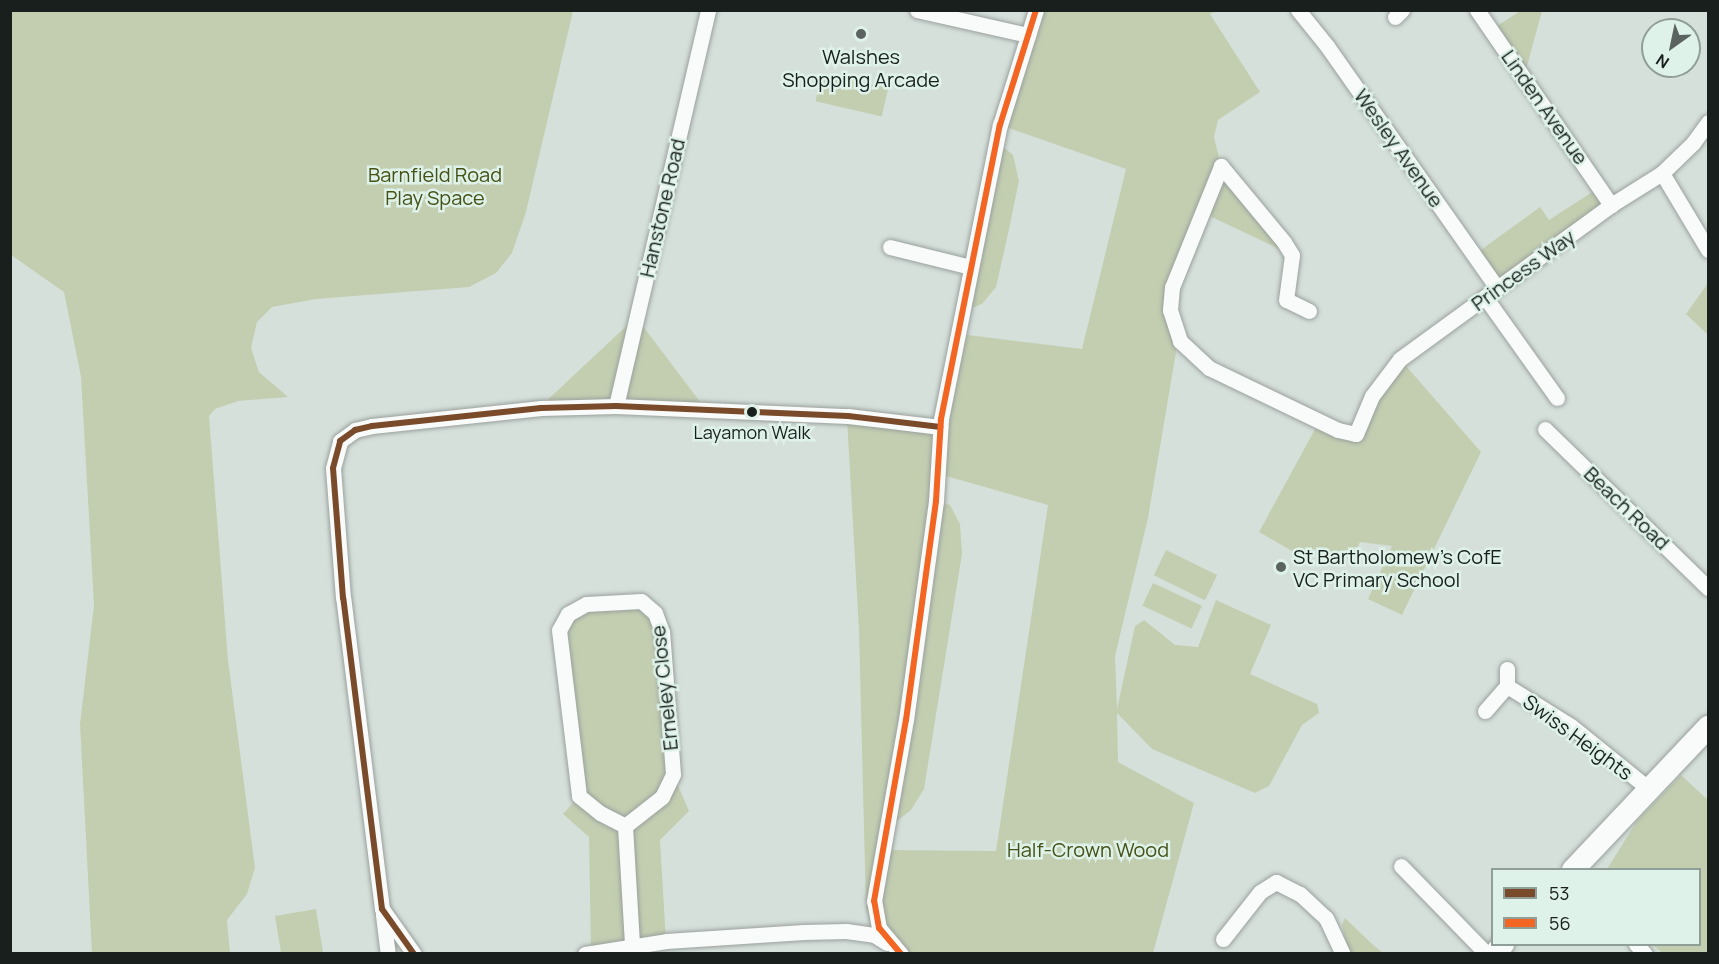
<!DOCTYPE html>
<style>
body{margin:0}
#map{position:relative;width:1719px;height:964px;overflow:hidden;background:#d6e0db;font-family:Manrope,sans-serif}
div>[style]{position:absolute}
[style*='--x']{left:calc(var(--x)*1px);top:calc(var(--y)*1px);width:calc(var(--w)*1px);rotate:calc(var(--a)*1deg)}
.green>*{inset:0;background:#c3ceb1;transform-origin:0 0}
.roads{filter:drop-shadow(0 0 2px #9aa19d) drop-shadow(0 0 2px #9aa19d)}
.minor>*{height:15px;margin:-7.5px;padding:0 7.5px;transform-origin:7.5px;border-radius:7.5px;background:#f9fafa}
.secondary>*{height:22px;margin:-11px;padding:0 11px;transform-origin:11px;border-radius:11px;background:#f9fafa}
.bus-1>*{height:6px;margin:-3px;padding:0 3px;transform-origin:3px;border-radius:3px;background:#7a4b2a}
.bus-2>*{height:6px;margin:-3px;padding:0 3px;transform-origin:3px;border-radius:3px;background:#f26522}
.dots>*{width:16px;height:16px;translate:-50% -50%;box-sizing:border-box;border:3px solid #def2e9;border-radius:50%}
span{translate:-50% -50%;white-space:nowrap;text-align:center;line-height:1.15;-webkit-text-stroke:5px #def2e9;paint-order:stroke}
.bus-label{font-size:18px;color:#181f1c}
.poi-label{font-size:20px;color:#181f1c}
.left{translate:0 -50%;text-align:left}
.street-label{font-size:20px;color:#181f1c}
.park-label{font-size:20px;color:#465116}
.frame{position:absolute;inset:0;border:12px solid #181f1c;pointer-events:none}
.legend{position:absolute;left:1491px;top:868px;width:210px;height:78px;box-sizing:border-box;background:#def2e9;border:2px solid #8f9e97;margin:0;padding:8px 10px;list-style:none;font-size:18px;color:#181f1c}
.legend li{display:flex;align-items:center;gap:12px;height:30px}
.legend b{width:30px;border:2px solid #8f9e97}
.north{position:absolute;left:1641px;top:18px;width:60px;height:60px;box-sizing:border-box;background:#def2e9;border:2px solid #8f9e97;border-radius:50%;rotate:213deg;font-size:16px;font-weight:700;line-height:24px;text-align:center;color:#181f1c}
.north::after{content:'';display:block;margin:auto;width:21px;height:27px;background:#5a635f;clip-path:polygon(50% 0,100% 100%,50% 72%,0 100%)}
</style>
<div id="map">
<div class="green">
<i style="clip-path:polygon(11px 10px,573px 11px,526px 212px,512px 253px,496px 273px,469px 287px,316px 299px,272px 307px,257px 322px,251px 348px,259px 372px,288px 397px,238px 401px,215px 409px,209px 416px,228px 660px,255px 868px,247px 894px,227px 920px,230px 953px,92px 953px,80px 724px,94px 605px,81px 377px,64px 292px,11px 255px)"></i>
<i style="clip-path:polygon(evenodd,1036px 11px,1216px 11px,1210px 14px,1260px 92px,1218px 120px,1214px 137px,1221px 166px,1292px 255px,1201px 212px,1172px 287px,1176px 352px,1148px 518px,1115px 656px,1117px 709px,1135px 626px,1144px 620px,1175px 645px,1198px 647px,1216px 600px,1271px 625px,1250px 674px,1317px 704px,1319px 713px,1302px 725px,1269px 786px,1255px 793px,1152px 749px,1117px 713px,1118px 762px,1194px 803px,1153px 953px,901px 953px,874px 935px,866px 909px,859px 631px,847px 419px,940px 427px,960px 334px,1082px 349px,1126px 169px,1000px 125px,1036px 11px,939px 474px,1048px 505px,996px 851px,889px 850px,887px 829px,911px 810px,924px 789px,962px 554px,960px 524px,950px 505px,936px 501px,939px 474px)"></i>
<i style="clip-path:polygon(1520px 11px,1542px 11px,1524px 77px,1491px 30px)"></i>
<i style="left:822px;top:73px;width:68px;height:29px;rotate:13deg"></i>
<i style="clip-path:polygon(997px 142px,1013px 155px,1019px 181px,1008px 234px,996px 287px,982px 304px,964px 311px)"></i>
<i style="clip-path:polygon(1600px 187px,1611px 205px,1497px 288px,1474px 255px,1540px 207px,1549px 220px)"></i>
<i style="clip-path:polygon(1708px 283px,1708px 335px,1686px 314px)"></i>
<i style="clip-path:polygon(636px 317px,704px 407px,541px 406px)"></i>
<i style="clip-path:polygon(1400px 359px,1481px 452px,1402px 615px,1368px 599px,1392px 546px,1360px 542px,1352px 559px,1309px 548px,1304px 558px,1259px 532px,1320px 420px,1356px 434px)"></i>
<i style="left:1166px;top:550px;width:57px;height:28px;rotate:26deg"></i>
<i style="left:1153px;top:583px;width:54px;height:25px;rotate:25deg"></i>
<i style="clip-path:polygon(641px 601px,655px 613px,673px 774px,689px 811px,660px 840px,666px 941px,591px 952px,589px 837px,563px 814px,579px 796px,559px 630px,568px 614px)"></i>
<i style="clip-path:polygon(1681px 775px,1708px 800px,1708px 953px,1662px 953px,1653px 945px,1700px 944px,1700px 870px,1607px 869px,1637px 821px)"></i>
<i style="clip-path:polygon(316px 909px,323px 952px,281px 953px,275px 916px)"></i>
<i style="clip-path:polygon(1345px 918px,1371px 943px,1383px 953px,1348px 953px,1342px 924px)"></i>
</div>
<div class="roads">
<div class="minor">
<i style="--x:917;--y:10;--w:114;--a:12.7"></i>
<i style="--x:1298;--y:10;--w:46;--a:51.1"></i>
<i style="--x:1327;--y:46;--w:296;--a:54.9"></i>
<i style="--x:1477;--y:10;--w:237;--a:55.5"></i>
<i style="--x:1395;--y:17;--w:10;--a:-45"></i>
<i style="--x:1662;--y:173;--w:90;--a:59.1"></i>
<i style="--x:890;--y:247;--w:83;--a:13.9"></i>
<i style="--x:1485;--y:297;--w:124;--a:54.5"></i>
<i style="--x:1309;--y:311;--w:25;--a:-154"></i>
<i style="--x:1286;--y:300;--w:45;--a:-82.4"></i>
<i style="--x:1292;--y:255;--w:15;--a:-122"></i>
<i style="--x:1284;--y:242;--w:99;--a:-129.7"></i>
<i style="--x:1221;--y:166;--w:131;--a:112"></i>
<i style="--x:1172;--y:287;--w:23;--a:95"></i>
<i style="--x:1170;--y:310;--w:33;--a:72"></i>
<i style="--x:1180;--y:341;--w:40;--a:43"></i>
<i style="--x:1209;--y:368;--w:143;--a:25.7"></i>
<i style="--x:1338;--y:430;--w:18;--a:13"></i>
<i style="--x:1356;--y:434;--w:41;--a:-67.2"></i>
<i style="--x:1372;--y:396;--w:46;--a:-52.9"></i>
<i style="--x:1400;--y:359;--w:261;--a:-36.1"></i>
<i style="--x:1611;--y:205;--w:60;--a:-32.1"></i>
<i style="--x:1662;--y:173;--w:43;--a:-44.1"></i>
<i style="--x:1693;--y:143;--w:26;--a:-54"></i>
<i style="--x:616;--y:406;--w:407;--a:-76.9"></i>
<i style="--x:1545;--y:429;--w:228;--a:44.3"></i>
<i style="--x:1507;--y:669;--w:17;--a:90"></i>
<i style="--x:1507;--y:686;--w:75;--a:32"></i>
<i style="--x:1571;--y:726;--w:100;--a:38.9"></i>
<i style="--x:1485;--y:711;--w:33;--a:-49"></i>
<i style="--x:625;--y:826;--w:47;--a:-38.1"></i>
<i style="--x:662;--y:797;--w:25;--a:-64"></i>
<i style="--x:673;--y:774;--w:142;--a:-94.4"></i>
<i style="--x:662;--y:632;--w:20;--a:-110"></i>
<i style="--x:655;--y:613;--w:18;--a:-139"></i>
<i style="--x:641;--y:601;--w:55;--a:176.9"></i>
<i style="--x:586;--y:604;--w:21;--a:151"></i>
<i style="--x:568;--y:614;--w:18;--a:119"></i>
<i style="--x:559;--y:630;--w:167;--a:83.1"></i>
<i style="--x:579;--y:796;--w:27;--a:39"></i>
<i style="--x:600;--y:813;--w:28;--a:27"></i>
<i style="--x:625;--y:826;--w:119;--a:86.6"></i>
<i style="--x:1401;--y:866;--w:123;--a:45.7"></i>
<i style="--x:383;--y:915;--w:39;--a:83"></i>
<i style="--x:1223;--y:939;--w:60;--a:-51.8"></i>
<i style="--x:1260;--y:892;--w:19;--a:-32"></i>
<i style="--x:1276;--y:882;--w:27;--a:27"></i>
<i style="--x:1300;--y:894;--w:35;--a:43"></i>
<i style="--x:1326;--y:918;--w:40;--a:65"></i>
<i style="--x:1636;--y:944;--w:13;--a:48"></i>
<i style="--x:414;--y:954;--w:55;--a:-125.4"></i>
<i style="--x:382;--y:909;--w:313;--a:-97.1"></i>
<i style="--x:343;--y:598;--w:130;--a:-94.4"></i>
<i style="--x:333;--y:468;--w:28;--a:-75"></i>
<i style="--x:340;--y:441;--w:19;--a:-36"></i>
<i style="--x:355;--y:430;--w:17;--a:-13"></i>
<i style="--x:372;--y:426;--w:170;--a:-6.1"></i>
<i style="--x:541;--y:408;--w:75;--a:-1.5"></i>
<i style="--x:616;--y:406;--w:232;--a:2.5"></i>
<i style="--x:848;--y:416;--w:93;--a:6.8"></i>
<i style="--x:585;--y:954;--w:82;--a:-9.1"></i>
<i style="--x:666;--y:941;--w:138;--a:-3.7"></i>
<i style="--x:804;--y:932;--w:42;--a:-1.4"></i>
<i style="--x:846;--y:931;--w:28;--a:8"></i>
<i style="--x:874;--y:935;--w:15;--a:32"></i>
<i style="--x:901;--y:954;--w:34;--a:-130"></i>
<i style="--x:879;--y:928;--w:27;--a:-100"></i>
<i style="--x:874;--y:901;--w:184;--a:-80"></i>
<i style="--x:906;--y:720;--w:221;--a:-82.2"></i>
<i style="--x:936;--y:501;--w:82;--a:-86.5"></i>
<i style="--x:941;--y:419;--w:300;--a:-78.7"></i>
<i style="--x:1000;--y:125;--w:121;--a:-72.6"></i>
</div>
<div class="secondary">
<i style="--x:1573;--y:870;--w:197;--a:-46.6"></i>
<i style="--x:1495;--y:954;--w:13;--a:-51"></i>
</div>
</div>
<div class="bus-1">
<i style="--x:414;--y:954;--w:55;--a:-125.4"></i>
<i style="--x:382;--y:909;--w:313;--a:-97.1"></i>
<i style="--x:343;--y:598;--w:130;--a:-94.4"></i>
<i style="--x:333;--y:468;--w:28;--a:-75"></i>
<i style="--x:340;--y:441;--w:19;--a:-36"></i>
<i style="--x:355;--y:430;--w:17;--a:-13"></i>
<i style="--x:372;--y:426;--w:170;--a:-6.1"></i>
<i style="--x:541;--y:408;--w:75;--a:-1.5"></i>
<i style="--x:616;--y:406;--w:232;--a:2.5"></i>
<i style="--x:848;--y:416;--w:93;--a:6.8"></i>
</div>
<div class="bus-2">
<i style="--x:901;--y:954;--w:34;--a:-130"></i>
<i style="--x:879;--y:928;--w:27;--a:-100"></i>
<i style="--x:874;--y:901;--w:184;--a:-80"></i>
<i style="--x:906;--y:720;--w:221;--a:-82.2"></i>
<i style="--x:936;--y:501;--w:82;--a:-86.5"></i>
<i style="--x:941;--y:419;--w:300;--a:-78.7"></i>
<i style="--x:1000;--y:125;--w:121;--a:-72.6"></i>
</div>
<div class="dots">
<i style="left:861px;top:34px;background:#5a635f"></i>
<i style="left:752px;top:412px;background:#181f1c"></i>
<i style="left:1281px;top:567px;background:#5a635f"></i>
</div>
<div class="bus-label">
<span style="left:752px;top:432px">Layamon Walk</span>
</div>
<div class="poi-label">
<span style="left:861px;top:68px">Walshes<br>Shopping Arcade</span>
<span class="left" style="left:1293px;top:568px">St Bartholomew's CofE<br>VC Primary School</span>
</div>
<div class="street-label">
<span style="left:1545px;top:107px;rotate:55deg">Linden Avenue</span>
<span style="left:1399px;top:148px;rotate:55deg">Wesley Avenue</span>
<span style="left:662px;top:208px;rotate:-77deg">Hanstone Road</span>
<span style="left:1523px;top:270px;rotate:-36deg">Princess Way</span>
<span style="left:1627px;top:508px;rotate:44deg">Beach Road</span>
<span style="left:664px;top:688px;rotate:-96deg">Erneley Close</span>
<span style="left:1578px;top:737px;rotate:36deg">Swiss Heights</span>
</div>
<div class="park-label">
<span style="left:435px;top:186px">Barnfield Road<br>Play Space</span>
<span style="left:1088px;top:849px">Half-Crown Wood</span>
</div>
<div class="frame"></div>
<ul class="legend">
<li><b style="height:8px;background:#7a4b2a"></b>53</li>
<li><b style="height:8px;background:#f26522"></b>56</li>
</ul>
<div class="north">N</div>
</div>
